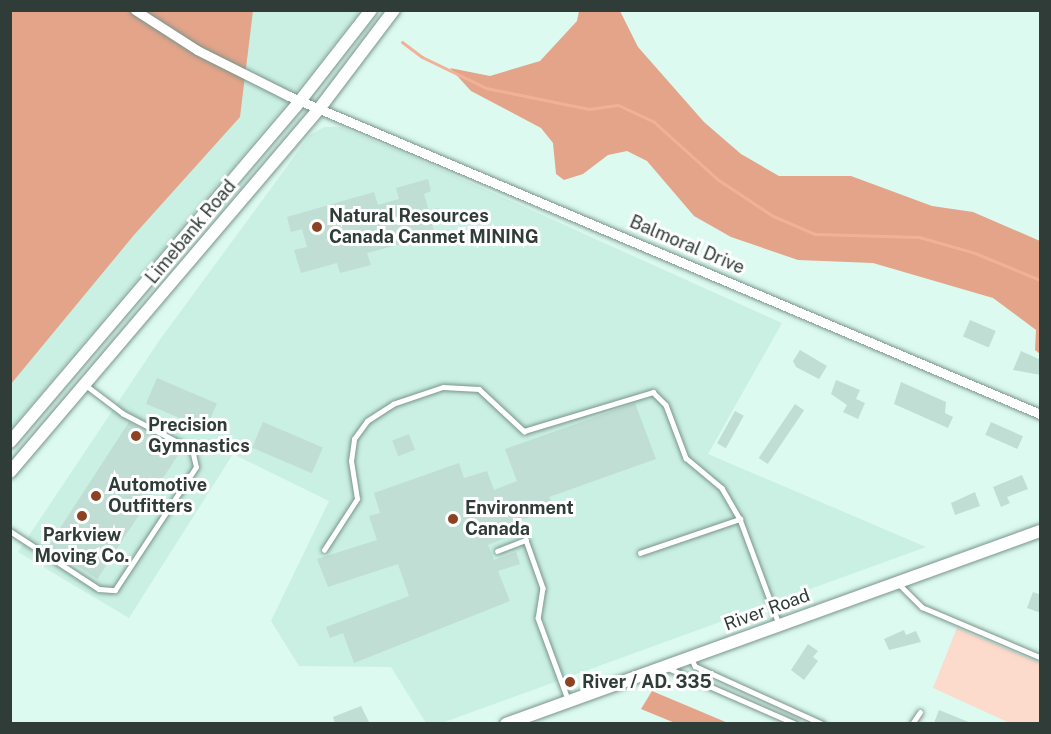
<!DOCTYPE html>
<style>
body{margin:0}
#map{position:relative;width:1051px;height:734px;overflow:hidden;background:#dcfaef;font-family:"Public Sans",sans-serif}
div>[style]{position:absolute}
[style*='--x']{left:calc(var(--x)*1px);top:calc(var(--y)*1px);width:calc(var(--w)*1px);rotate:calc(var(--a)*1deg)}
.built>*{inset:0;background:#caf0e3}
.green>*{inset:0;background:#fcdacc}
.forest>*{inset:0;background:#e3a48a}
.stream>*{height:3px;margin:-1.5px;padding:0 1.5px;transform-origin:1.5px;border-radius:1.5px;background:#f2b197}
.building>*{inset:0;background:#c0ded3;transform-origin:0 0}
.roads{filter:drop-shadow(0 0 2px #79948b) drop-shadow(0 0 2px #79948b)}
.lane>*{height:4.5px;margin:-2.25px;padding:0 2.25px;transform-origin:2.25px;border-radius:2.25px;background:#fff}
.street>*{height:9px;margin:-4.5px;padding:0 4.5px;transform-origin:4.5px;border-radius:4.5px;background:#fff}
.secondary>*{height:12px;margin:-6px;padding:0 6px;transform-origin:6px;border-radius:6px;background:#fff}
.dots>*{width:16px;height:16px;translate:-50% -50%;box-sizing:border-box;border:3px solid #fff;border-radius:50%}
span{translate:-50% -50%;white-space:nowrap;text-align:center;line-height:1.15;-webkit-text-stroke:6px #fff;paint-order:stroke}
.poi-label{font-size:18px;color:#303c38;font-weight:700}
.left{translate:0 -50%;text-align:left}
.street-label{font-size:18px;color:#303c38}
.frame{position:absolute;inset:0;border:12px solid #303c38;pointer-events:none}
</style>
<div id="map">
<div class="built">
<i style="clip-path:polygon(11px 11px,360px 11px,292px 97px,11px 428px)"></i>
<i style="clip-path:polygon(324px 127px,341px 127px,420px 160px,782px 323px,708px 454px,926px 547px,439px 724px,426px 723px,391px 667px,299px 666px,271px 621px,329px 501px,233px 454px,129px 618px,18px 552px,159px 341px,310px 135px)"></i>
</div>
<div class="green">
<i style="clip-path:polygon(957px 628px,1040px 663px,1040px 723px,1010px 723px,933px 688px)"></i>
</div>
<div class="forest">
<i style="clip-path:polygon(11px 11px,253px 11px,240px 117px,134px 235px,11px 384px)"></i>
<i style="clip-path:polygon(579px 11px,620px 11px,638px 47px,704px 122px,741px 154px,779px 176px,851px 176px,932px 206px,973px 212px,1040px 241px,1040px 354px,1035px 350px,1036px 330px,993px 298px,873px 263px,798px 260px,731px 237px,694px 216px,647px 161px,627px 151px,608px 155px,583px 174px,564px 180px,556px 174px,553px 143px,541px 128px,471px 91px,450px 68px,490px 76px,540px 61px,577px 21px)"></i>
<i style="clip-path:polygon(652px 691px,728px 723px,675px 723px,641px 709px)"></i>
</div>
<div class="stream">
<i style="--x:402;--y:42;--w:25;--a:37"></i>
<i style="--x:422;--y:57;--w:71;--a:25.8"></i>
<i style="--x:486;--y:88;--w:105;--a:11.5"></i>
<i style="--x:589;--y:109;--w:29;--a:-8"></i>
<i style="--x:618;--y:105;--w:40;--a:25"></i>
<i style="--x:654;--y:122;--w:85;--a:42.1"></i>
<i style="--x:717;--y:179;--w:67;--a:33.5"></i>
<i style="--x:773;--y:216;--w:46;--a:23.2"></i>
<i style="--x:815;--y:234;--w:104;--a:1.7"></i>
<i style="--x:919;--y:237;--w:58;--a:15.9"></i>
<i style="--x:975;--y:253;--w:70;--a:22.6"></i>
</div>
<div class="building">
<i style="clip-path:polygon(428px 179px,431px 191px,424px 194px,429px 211px,439px 208px,442px 217px,431px 220px,435px 235px,367px 253px,371px 265px,340px 273px,337px 263px,301px 273px,294px 250px,307px 247px,302px 229px,291px 232px,287px 217px,374px 192px,378px 205px,399px 199px,396px 188px)"></i>
<i style="left:970px;top:320px;width:28px;height:18px;rotate:23deg"></i>
<i style="clip-path:polygon(800px 350px,827px 366px,819px 379px,796px 367px,793px 361px)"></i>
<i style="clip-path:polygon(1021px 351px,1041px 360px,1041px 375px,1013px 370px)"></i>
<i style="left:157px;top:378px;width:65px;height:28px;rotate:23deg"></i>
<i style="clip-path:polygon(836px 380px,860px 390px,856px 399px,865px 403px,858px 419px,843px 412px,847px 405px,831px 394px)"></i>
<i style="clip-path:polygon(901px 382px,946px 402px,945px 413px,953px 417px,948px 428px,894px 404px)"></i>
<i style="clip-path:polygon(635px 403px,656px 459px,549px 497px,553px 505px,540px 508px,542px 513px,507px 524px,510px 536px,488px 545px,494px 560px,516px 552px,520px 564px,498px 571px,510px 601px,354px 663px,343px 633px,330px 638px,326px 627px,409px 596px,398px 564px,328px 587px,317px 559px,377px 540px,369px 516px,380px 513px,374px 493px,459px 463px,464px 478px,487px 471px,494px 490px,517px 481px,505px 449px)"></i>
<i style="left:795px;top:404px;width:11px;height:65px;rotate:34deg"></i>
<i style="left:735px;top:411px;width:10px;height:37px;rotate:29deg"></i>
<i style="left:129px;top:422px;width:59px;height:149px;rotate:33deg"></i>
<i style="left:263px;top:422px;width:65px;height:28px;rotate:23deg"></i>
<i style="left:991px;top:422px;width:35px;height:14px;rotate:24deg"></i>
<i style="left:409px;top:434px;width:17px;height:18px;rotate:69deg"></i>
<i style="clip-path:polygon(1022px 475px,1028px 489px,1007px 497px,1010px 503px,1001px 507px,993px 487px)"></i>
<i style="clip-path:polygon(975px 492px,980px 506px,955px 515px,951px 503px)"></i>
<i style="clip-path:polygon(1033px 592px,1041px 595px,1041px 613px,1027px 608px)"></i>
<i style="clip-path:polygon(904px 630px,906px 635px,916px 631px,921px 642px,889px 650px,884px 639px)"></i>
<i style="clip-path:polygon(808px 644px,818px 651px,813px 657px,818px 661px,804px 680px,791px 670px)"></i>
<i style="clip-path:polygon(361px 706px,369px 722px,335px 723px,333px 717px)"></i>
<i style="clip-path:polygon(939px 710px,971px 723px,934px 723px)"></i>
</div>
<div class="roads">
<div class="lane">
<i style="--x:10;--y:531;--w:106;--a:33.1"></i>
<i style="--x:99;--y:589;--w:16;--a:4"></i>
<i style="--x:115;--y:590;--w:147;--a:-56.6"></i>
<i style="--x:196;--y:467;--w:17;--a:-103"></i>
<i style="--x:192;--y:450;--w:78;--a:-152.4"></i>
<i style="--x:123;--y:414;--w:48;--a:-142.7"></i>
<i style="--x:324;--y:550;--w:61;--a:-57.1"></i>
<i style="--x:357;--y:499;--w:38;--a:-99"></i>
<i style="--x:351;--y:461;--w:22;--a:-82"></i>
<i style="--x:354;--y:439;--w:22;--a:-54"></i>
<i style="--x:367;--y:421;--w:31;--a:-33"></i>
<i style="--x:393;--y:404;--w:53;--a:-18.8"></i>
<i style="--x:443;--y:387;--w:36;--a:3"></i>
<i style="--x:479;--y:389;--w:62;--a:43"></i>
<i style="--x:524;--y:431;--w:135;--a:-16.8"></i>
<i style="--x:653;--y:392;--w:18;--a:45"></i>
<i style="--x:666;--y:405;--w:57;--a:69.3"></i>
<i style="--x:686;--y:458;--w:47;--a:39.8"></i>
<i style="--x:722;--y:488;--w:36;--a:60"></i>
<i style="--x:740;--y:519;--w:112;--a:69.6"></i>
<i style="--x:497;--y:551;--w:31;--a:-21"></i>
<i style="--x:526;--y:540;--w:51;--a:70.5"></i>
<i style="--x:543;--y:588;--w:30;--a:99"></i>
<i style="--x:538;--y:618;--w:86;--a:69.7"></i>
<i style="--x:640;--y:553;--w:106;--a:-18.8"></i>
<i style="--x:898;--y:583;--w:34;--a:45"></i>
<i style="--x:922;--y:607;--w:128;--a:23"></i>
<i style="--x:691;--y:657;--w:10;--a:66"></i>
<i style="--x:695;--y:666;--w:141;--a:24.4"></i>
<i style="--x:668;--y:668;--w:140;--a:23.6"></i>
<i style="--x:912;--y:724;--w:14;--a:-56"></i>
</div>
<div class="street">
<i style="--x:135;--y:10;--w:74;--a:32.8"></i>
<i style="--x:197;--y:50;--w:103;--a:26.6"></i>
<i style="--x:289;--y:96;--w:816;--a:22.95"></i>
</div>
<div class="secondary">
<i style="--x:10;--y:442;--w:448;--a:-49.6"></i>
<i style="--x:300;--y:101;--w:115;--a:-52"></i>
<i style="--x:10;--y:472;--w:477;--a:-49.6"></i>
<i style="--x:319;--y:109;--w:124;--a:-52.9"></i>
<i style="--x:506;--y:724;--w:568;--a:-19.87"></i>
</div>
</div>
<div class="dots">
<i style="left:317px;top:227px;background:#8b4323"></i>
<i style="left:136px;top:436px;background:#8b4323"></i>
<i style="left:96px;top:496px;background:#8b4323"></i>
<i style="left:82px;top:516px;background:#8b4323"></i>
<i style="left:453px;top:519px;background:#8b4323"></i>
<i style="left:570px;top:682px;background:#8b4323"></i>
</div>
<div class="poi-label">
<span class="left" style="left:329px;top:227px">Natural Resources<br>Canada Canmet MINING</span>
<span class="left" style="left:148px;top:436px">Precision<br>Gymnastics</span>
<span class="left" style="left:108px;top:496px">Automotive<br>Outfitters</span>
<span class="left" style="left:465px;top:519px">Environment<br>Canada</span>
<span style="left:82px;top:546px">Parkview<br>Moving Co.</span>
<span class="left" style="left:582px;top:682px">River / AD. 335</span>
</div>
<div class="street-label">
<span style="left:191px;top:232px;rotate:-50deg">Limebank Road</span>
<span style="left:687px;top:245px;rotate:23deg">Balmoral Drive</span>
<span style="left:767px;top:610px;rotate:-20deg">River Road</span>
</div>
<div class="frame"></div>
</div>
